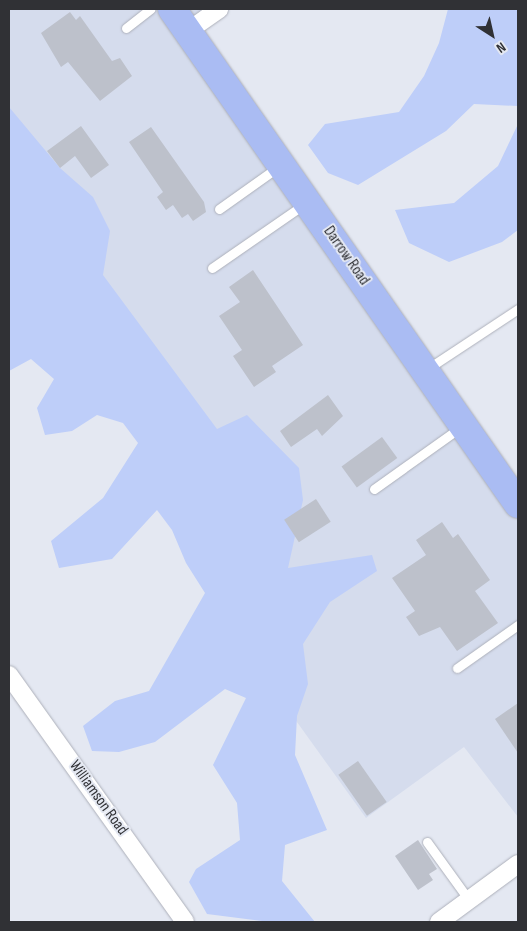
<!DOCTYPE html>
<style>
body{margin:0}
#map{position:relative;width:527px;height:931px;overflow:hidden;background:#e4e8f2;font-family:"Sofia Sans Condensed",sans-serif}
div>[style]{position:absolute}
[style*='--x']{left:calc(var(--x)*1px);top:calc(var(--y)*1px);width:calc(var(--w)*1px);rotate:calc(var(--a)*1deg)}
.built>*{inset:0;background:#d5dced}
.green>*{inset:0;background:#becef9}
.building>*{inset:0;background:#bdc1cb;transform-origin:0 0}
.roads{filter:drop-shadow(0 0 1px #adb0ba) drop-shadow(0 0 1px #adb0ba)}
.service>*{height:9px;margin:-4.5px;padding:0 4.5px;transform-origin:4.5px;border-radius:4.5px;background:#fff}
.minor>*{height:18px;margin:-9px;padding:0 9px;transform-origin:9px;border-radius:9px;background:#fff}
.primary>*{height:28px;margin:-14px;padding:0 14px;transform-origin:14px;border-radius:14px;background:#aabcf3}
span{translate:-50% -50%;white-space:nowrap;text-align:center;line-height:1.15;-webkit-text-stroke:4px #e4e8f2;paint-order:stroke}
.street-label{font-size:16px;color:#303135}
.frame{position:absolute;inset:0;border:10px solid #303135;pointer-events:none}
.north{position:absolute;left:467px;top:10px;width:50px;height:50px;-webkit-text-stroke:4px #e4e8f2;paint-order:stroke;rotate:145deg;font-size:14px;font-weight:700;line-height:20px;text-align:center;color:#303135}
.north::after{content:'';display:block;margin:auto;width:18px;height:22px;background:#303135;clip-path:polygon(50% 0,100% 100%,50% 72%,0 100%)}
</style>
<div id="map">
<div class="built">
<i style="clip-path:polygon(9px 9px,219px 9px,188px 31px,518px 504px,518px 817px,464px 747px,366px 818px,238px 640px,9px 163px)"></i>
</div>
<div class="green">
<i style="clip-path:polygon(448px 9px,518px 9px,518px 106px,474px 104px,446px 131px,358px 185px,328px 173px,308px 145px,325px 124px,399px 112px,424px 76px,439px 43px)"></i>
<i style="clip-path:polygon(9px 107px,60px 168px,93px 197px,110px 231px,103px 275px,217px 429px,247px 415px,299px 468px,303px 500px,288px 568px,372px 555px,377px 571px,330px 602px,303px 644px,308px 684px,297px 716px,295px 755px,327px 830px,285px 845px,282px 881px,315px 922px,270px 922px,207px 914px,189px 882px,196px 869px,240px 840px,237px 803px,213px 765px,246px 698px,225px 689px,155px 742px,119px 752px,92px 751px,83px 726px,115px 701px,149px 691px,205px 593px,186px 563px,172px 530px,157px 510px,112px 559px,59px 568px,51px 541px,103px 498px,138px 443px,123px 423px,97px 415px,72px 431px,45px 435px,37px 408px,54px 379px,31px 359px,9px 371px)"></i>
<i style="clip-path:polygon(518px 124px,518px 230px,502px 242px,449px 262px,409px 243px,395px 210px,454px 203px,498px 166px)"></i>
</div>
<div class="building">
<i style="clip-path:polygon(70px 12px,76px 20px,80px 16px,112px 61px,120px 58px,132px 76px,100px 101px,68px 62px,61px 67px,41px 33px)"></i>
<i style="clip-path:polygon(81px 126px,109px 165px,91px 178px,75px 156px,60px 168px,47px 151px)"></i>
<i style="clip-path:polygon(151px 127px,204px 202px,206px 212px,193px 221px,188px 214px,182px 218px,173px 205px,166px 210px,157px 197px,163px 192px,129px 142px)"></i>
<i style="clip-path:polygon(253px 270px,303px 345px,272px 366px,276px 372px,254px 387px,233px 356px,242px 350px,219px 316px,240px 302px,229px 287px)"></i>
<i style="clip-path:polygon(328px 395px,343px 416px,322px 436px,317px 429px,291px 447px,280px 431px)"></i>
<i style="left:382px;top:437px;width:26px;height:50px;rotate:54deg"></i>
<i style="left:316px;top:499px;width:27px;height:38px;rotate:57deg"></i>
<i style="clip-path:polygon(442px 522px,453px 538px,458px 534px,490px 580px,475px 591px,498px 623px,457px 651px,440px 627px,419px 636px,406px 617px,415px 611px,392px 578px,426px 555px,416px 540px)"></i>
<i style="clip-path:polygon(518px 703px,518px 753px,495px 719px)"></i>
<i style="left:358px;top:761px;width:50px;height:24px;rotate:55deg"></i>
<i style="clip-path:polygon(418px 840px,437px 869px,429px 874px,433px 880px,418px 890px,395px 856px)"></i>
</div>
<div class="roads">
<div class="service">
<i style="--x:126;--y:28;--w:31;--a:-38"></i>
<i style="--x:219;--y:209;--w:72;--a:-35.4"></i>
<i style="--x:212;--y:268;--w:114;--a:-34.7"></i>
<i style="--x:427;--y:369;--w:109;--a:-33.4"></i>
<i style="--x:374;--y:489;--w:107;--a:-35.5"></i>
<i style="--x:457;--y:668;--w:75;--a:-35.2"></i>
<i style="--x:427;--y:842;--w:72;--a:54.1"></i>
</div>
<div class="minor">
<i style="--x:188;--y:31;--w:38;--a:-35"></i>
<i style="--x:9;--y:675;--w:303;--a:54.5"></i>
<i style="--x:439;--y:922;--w:98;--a:-36.3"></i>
</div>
<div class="primary">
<i style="--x:172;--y:9;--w:604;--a:55.05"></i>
</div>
</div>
<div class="street-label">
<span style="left:346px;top:256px;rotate:55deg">Darrow Road</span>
<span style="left:98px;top:798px;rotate:54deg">Williamson Road</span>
</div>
<div class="frame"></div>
<div class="north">N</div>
</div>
